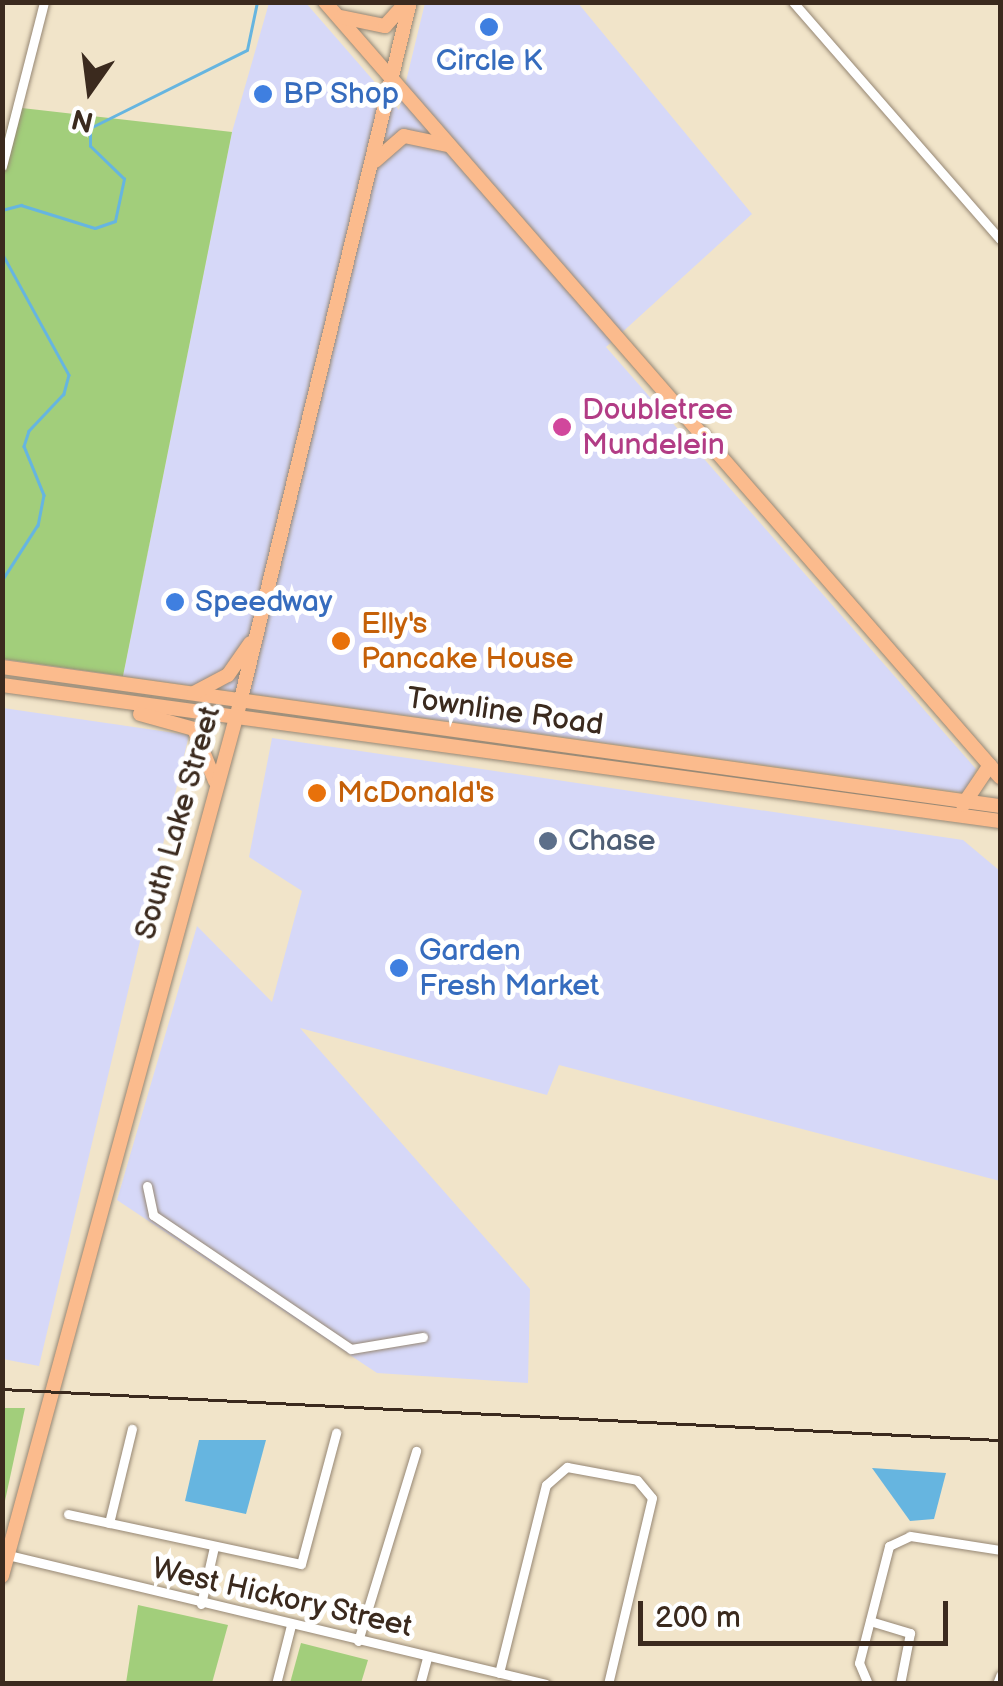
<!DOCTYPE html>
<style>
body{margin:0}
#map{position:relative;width:1003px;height:1686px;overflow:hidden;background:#f1e4c9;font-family:"Balsamiq Sans",sans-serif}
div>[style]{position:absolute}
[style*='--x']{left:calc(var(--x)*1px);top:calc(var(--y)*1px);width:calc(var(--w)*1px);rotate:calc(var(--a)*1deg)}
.built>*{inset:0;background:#d6d8f8}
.green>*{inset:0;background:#a2ce7b}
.water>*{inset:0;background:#66b5e0}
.stream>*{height:2.5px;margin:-1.25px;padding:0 1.25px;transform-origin:1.25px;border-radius:1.25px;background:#66b5e0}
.roads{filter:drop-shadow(0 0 2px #968774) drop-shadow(0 0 2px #968774)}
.street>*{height:9px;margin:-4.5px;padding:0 4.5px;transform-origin:4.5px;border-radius:4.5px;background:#fff}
.primary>*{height:14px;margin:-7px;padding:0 7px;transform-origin:7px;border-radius:7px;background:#fbbb8d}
.rail>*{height:2.5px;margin:-1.25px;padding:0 1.25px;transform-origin:1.25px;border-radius:1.25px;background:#3b2a1e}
.dots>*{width:28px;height:28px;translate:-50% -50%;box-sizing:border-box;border:5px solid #fff;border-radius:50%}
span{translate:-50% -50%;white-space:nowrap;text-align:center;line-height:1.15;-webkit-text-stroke:10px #fff;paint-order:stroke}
.shop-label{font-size:30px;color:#366cbe}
.left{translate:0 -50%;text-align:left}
.hotel-label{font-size:30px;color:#b23c85}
.food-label{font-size:30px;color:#c56008}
.street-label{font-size:30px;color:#3b2a1e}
.service-label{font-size:30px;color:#4e5e75}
.frame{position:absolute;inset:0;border:5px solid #3b2a1e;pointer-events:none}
.north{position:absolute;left:40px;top:40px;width:100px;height:100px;-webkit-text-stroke:8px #fff;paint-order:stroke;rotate:194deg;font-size:28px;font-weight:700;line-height:40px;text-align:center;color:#3b2a1e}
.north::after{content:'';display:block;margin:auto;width:35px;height:45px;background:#3b2a1e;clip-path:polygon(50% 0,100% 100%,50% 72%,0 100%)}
.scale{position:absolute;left:638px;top:1601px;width:310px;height:45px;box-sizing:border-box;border:5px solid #3b2a1e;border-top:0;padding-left:12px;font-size:30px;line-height:35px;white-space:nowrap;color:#3b2a1e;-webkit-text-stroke:8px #fff;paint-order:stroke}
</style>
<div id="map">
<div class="built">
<i style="clip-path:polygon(269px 3px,306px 3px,399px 110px,425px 3px,578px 3px,752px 214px,606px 347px,976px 769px,967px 793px,123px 676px,232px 132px)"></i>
<i style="clip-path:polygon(3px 708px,189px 735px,39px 1366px,3px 1359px)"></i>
<i style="clip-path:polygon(272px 738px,963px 840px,1000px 871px,1000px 1181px,559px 1065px,547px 1095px,300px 1028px,530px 1289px,528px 1383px,377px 1373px,117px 1200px,197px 926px,272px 1002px,302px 891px,249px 857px)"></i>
</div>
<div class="green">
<i style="clip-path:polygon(13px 107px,232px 132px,123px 676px,3px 659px,2px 148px)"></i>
<i style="clip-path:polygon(3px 1408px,25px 1408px,3px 1510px,2px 1408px)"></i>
<i style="clip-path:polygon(138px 1605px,228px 1625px,212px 1683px,126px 1683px)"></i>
<i style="clip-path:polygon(301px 1643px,368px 1660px,361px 1683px,290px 1683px)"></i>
</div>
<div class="water">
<i style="clip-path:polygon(199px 1440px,266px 1440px,246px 1514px,185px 1501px)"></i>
<i style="clip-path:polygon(872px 1468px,946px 1473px,934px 1519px,910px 1521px)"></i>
</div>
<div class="stream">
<i style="--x:2;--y:210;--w:20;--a:-15"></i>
<i style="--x:21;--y:205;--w:77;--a:17.3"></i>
<i style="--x:95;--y:228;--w:21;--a:-19"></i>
<i style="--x:115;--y:221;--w:43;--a:-77.9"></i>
<i style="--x:124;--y:179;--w:47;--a:-135.9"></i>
<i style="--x:90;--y:146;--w:18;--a:-90"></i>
<i style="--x:90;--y:128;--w:175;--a:-26.4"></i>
<i style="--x:247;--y:50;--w:49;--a:-78.2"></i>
<i style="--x:2;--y:253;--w:139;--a:61.2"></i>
<i style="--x:69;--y:375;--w:20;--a:105"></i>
<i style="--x:64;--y:394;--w:51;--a:133.4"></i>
<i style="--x:29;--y:431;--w:16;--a:108"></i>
<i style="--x:24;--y:446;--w:53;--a:67.8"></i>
<i style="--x:44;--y:495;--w:31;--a:101"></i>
<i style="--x:38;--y:525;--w:67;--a:122.7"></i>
</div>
<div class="roads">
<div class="street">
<i style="--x:793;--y:2;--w:315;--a:48.9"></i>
<i style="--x:2;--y:166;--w:169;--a:-75.6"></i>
<i style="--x:147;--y:1186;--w:30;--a:78"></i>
<i style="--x:153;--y:1215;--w:239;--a:34.1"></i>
<i style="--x:351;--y:1349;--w:73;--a:-9.5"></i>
<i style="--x:68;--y:1514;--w:238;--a:12.1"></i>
<i style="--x:301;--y:1564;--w:136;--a:-75"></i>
<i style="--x:109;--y:1523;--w:97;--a:-76.3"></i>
<i style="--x:8;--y:1555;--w:553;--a:13.48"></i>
<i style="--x:201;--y:1604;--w:58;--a:-77.2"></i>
<i style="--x:870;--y:1621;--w:42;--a:16.7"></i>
<i style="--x:910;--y:1633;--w:52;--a:101.1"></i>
<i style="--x:358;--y:1641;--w:199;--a:-73"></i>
<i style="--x:499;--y:1673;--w:194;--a:-76"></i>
<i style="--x:546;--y:1485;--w:28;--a:-41"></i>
<i style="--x:567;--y:1467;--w:71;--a:10.5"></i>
<i style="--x:637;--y:1480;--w:23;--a:50"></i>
<i style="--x:652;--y:1498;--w:191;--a:103.3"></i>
<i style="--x:276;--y:1684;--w:61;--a:-75.7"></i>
<i style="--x:420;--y:1684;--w:28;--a:-75"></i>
<i style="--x:868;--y:1684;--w:23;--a:-113"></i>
<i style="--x:859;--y:1663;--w:121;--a:-75.6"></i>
<i style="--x:889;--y:1546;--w:23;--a:-25"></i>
<i style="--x:910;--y:1536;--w:91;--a:8.8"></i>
<i style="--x:997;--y:1684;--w:9;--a:-69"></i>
</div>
<div class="primary">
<i style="--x:325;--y:2;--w:1028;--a:48.95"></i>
<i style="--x:341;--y:17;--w:45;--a:11.6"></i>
<i style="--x:385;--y:26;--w:31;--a:-48"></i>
<i style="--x:375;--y:161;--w:38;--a:-41"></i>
<i style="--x:404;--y:136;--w:44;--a:11.8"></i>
<i style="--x:2;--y:667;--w:1008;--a:7.93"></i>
<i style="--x:2;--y:685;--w:1007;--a:7.76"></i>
<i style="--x:194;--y:693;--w:38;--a:-28"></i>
<i style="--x:228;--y:675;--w:39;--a:-55"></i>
<i style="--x:140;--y:714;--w:56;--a:15.5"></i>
<i style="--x:194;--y:729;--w:56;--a:68"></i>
<i style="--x:963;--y:805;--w:48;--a:-56"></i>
<i style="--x:2;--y:1576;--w:905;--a:-74.75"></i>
<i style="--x:240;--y:703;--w:721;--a:-76.37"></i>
</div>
</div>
<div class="rail">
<i style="--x:2;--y:1389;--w:999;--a:2.93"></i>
</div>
<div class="dots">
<i style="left:489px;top:27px;background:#3f7fe0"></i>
<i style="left:263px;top:94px;background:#3f7fe0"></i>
<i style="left:562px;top:427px;background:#d1479c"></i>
<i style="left:175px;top:602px;background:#3f7fe0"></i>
<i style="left:341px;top:641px;background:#e8710a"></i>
<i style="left:317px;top:793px;background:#e8710a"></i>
<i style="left:548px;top:841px;background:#5c6f8a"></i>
<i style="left:399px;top:968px;background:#3f7fe0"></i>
</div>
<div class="shop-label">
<span style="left:489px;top:61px">Circle K</span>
<span class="left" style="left:283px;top:94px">BP Shop</span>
<span class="left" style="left:195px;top:602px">Speedway</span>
<span class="left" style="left:419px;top:968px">Garden<br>Fresh Market</span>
</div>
<div class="hotel-label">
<span class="left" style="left:582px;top:427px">Doubletree<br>Mundelein</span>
</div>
<div class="food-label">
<span class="left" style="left:361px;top:641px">Elly's<br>Pancake House</span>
<span class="left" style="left:337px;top:793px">McDonald's</span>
</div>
<div class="street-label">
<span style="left:505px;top:712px;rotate:8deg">Townline Road</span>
<span style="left:178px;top:823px;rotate:-74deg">South Lake Street</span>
<span style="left:282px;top:1598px;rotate:13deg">West Hickory Street</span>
</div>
<div class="service-label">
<span class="left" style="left:568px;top:841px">Chase</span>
</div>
<div class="frame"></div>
<div class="north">N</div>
<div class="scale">200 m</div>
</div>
